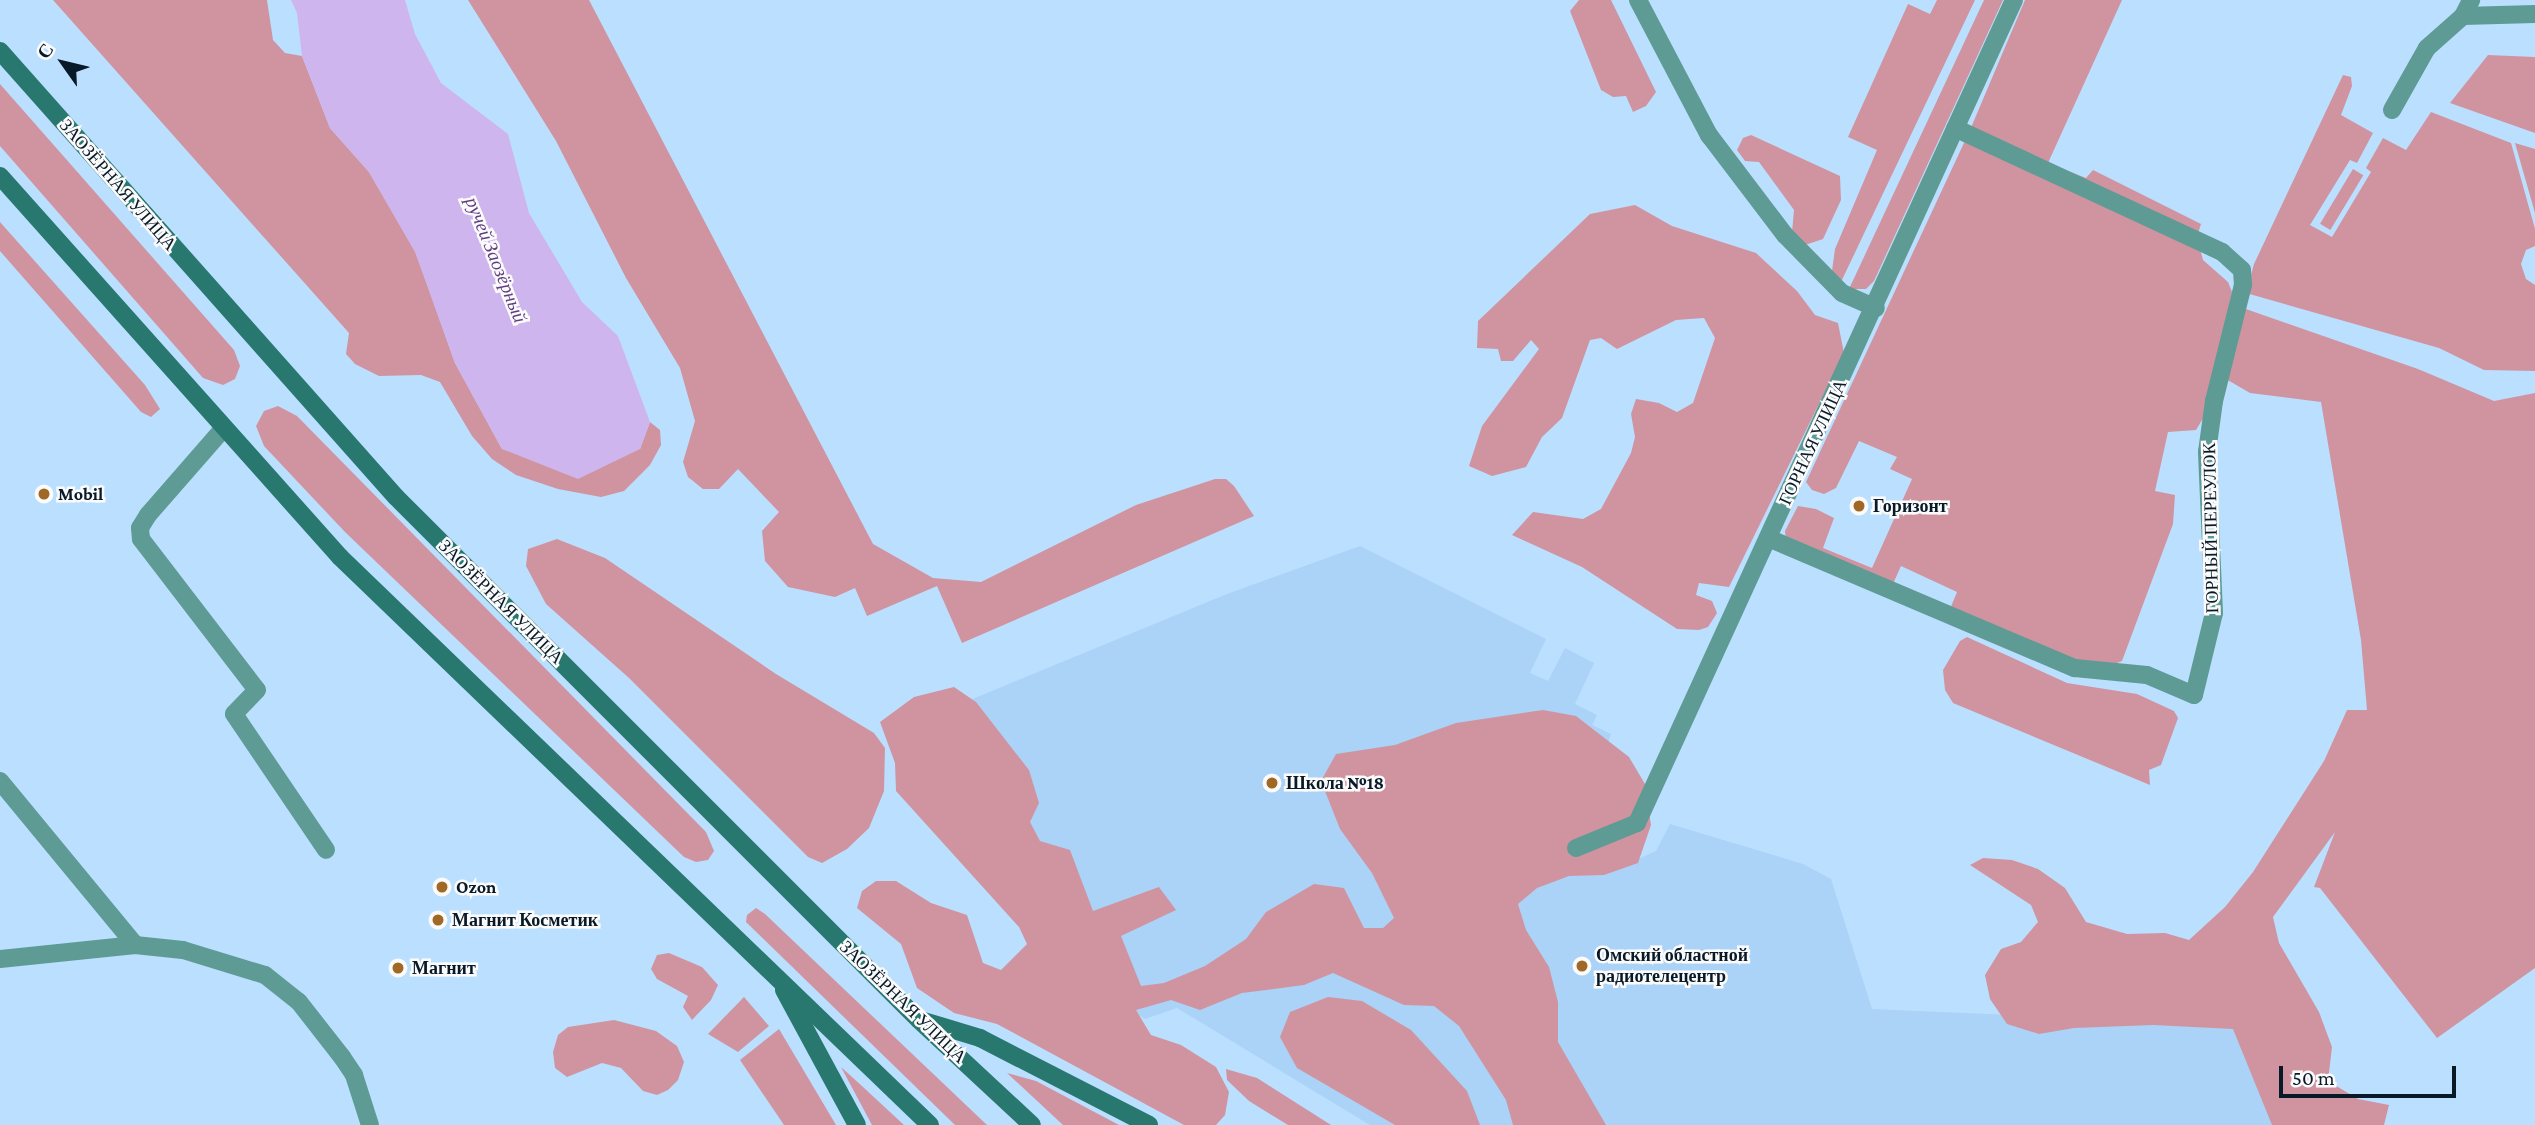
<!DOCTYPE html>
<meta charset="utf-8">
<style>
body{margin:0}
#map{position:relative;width:2535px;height:1125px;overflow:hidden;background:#bbdfff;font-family:"Crimson Pro",serif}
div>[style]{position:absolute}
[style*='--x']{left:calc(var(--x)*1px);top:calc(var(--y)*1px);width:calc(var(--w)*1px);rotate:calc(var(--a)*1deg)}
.built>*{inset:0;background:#abd2f7}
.green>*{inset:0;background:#d094a0;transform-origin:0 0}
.water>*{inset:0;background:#cfb5ed}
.minor>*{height:18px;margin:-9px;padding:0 9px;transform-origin:9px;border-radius:9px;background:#5e9b94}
.tertiary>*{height:18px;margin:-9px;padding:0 9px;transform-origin:9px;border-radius:9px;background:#5e9b94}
.secondary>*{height:18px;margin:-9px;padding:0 9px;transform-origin:9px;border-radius:9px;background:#287870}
.dots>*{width:19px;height:19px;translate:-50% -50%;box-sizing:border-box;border:4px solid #fbfbfb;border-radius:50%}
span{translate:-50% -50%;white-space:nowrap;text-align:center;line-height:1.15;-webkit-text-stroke:5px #fbfbfb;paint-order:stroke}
.street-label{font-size:18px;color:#081927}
.poi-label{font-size:18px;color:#081927;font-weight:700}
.left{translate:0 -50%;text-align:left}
.water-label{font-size:19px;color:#5f3d80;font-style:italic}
.north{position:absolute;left:28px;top:28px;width:70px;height:70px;-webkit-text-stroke:5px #fbfbfb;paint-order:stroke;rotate:304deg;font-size:19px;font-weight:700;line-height:28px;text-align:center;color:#081927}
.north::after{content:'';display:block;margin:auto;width:24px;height:32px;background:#081927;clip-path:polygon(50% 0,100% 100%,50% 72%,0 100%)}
.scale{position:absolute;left:2279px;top:1066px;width:177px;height:32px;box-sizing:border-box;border:4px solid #081927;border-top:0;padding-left:9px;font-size:21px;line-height:24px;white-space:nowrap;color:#081927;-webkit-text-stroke:5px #fbfbfb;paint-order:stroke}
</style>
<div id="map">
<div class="built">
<i style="clip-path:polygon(1360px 546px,1546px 639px,1530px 673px,1548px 681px,1565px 648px,1594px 663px,1575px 704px,1597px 715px,1592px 725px,1611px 734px,1577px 832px,1621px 867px,1656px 851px,1670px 824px,1803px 864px,1831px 879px,1872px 1009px,2266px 1026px,2308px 1125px,1370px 1125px,1177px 1008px,1145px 1019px,1071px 970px,912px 724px,1227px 594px)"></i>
</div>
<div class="green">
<i style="clip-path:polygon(53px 0,267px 0,273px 40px,285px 53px,302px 56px,330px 128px,369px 172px,416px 253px,455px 363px,502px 449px,640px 449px,650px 422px,660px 430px,661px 445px,650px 465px,624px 491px,601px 497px,558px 489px,516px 475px,492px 459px,472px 436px,440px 382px,421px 375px,379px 376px,355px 364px,346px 354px,349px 333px)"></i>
<i style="clip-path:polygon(468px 0,589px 0,873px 544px,933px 578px,981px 582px,1136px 505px,1215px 479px,1226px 479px,1234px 486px,1254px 516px,962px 643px,937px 586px,867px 616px,855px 588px,835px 597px,788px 587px,765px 561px,762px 531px,779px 512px,738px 469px,719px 489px,703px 489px,688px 477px,683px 462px,695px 421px,680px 368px,626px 278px,556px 141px)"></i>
<i style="clip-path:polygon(1579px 0,1611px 0,1656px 92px,1646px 106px,1633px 112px,1626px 96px,1613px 97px,1601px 90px,1570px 11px)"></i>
<i style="clip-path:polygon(1937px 0,1975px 0,1841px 282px,1832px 271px,1835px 249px,1877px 150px,1848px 137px,1908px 4px,1930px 14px)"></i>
<i style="clip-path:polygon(1984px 0,2003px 0,1874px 281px,1866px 289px,1849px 289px)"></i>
<i style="clip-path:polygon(2025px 0,2122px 0,2048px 163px,2086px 178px,2093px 170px,2201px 224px,2197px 237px,2203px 260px,2228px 282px,2232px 292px,2205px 415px,2196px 430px,2168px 432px,2155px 491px,2175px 495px,2173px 524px,2122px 661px,2105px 668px,2075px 665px,1950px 609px,1957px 592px,1901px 566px,1892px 586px,1786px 541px,1785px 531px,1798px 506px,1816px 509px,1834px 518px,1823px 548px,1872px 568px,1912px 479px,1890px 469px,1897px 457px,1859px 441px,1836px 488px,1824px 494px,1812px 490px,1806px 482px,1970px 130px)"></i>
<i style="clip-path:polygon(2488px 55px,2535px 57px,2535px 133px,2450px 103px)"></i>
<i style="clip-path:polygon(2343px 75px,2351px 77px,2352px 86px,2341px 115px,2373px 133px,2357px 163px,2350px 160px,2310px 225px,2332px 237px,2371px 172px,2366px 168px,2383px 138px,2406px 150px,2431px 112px,2511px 143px,2535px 229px,2535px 246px,2526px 250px,2521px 264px,2526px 279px,2535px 285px,2535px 371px,2484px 370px,2439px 348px,2246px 293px,2254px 264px)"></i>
<i style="clip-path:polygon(0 84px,234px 350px,240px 366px,235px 379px,223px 385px,203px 378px,0 146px)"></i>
<i style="clip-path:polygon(1751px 135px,1840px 176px,1841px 200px,1823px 239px,1805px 245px,1792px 232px,1794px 210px,1759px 162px,1745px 161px,1737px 150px,1743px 138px)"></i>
<i style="clip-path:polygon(2515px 143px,2535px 149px,2535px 213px)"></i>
<i style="left:2353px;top:169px;width:12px;height:64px;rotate:31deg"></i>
<i style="clip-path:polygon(1635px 205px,1672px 226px,1756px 253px,1797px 291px,1815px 315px,1838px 323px,1844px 353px,1729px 587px,1699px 583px,1696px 595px,1712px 601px,1717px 613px,1708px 627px,1699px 630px,1677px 629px,1582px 567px,1512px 535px,1533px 512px,1583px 519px,1601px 509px,1631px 453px,1635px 437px,1631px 414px,1636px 399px,1659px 403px,1677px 412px,1693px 403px,1715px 338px,1704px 318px,1676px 320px,1617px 349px,1601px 338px,1590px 340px,1562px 418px,1542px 437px,1526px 467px,1492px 476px,1469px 466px,1482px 426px,1539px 349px,1531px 340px,1513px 361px,1501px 361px,1498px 349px,1477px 348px,1478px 321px,1590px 214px)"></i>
<i style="clip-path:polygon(0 222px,145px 385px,160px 409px,151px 417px,141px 412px,0 251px)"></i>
<i style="clip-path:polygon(2243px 308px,2418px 369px,2494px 401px,2535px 393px,2535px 968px,2437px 1038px,2320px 888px,2314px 887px,2335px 832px,2273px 917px,2279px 943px,2319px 1012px,2332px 1047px,2328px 1081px,2358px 1099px,2389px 1105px,2384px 1125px,2272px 1125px,2233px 1029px,2153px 1025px,2074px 1028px,2039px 1034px,2007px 1024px,1990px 999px,1985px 975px,2001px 949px,2021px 942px,2038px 922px,2031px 905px,1970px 865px,1983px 858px,2012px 860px,2038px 869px,2065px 888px,2086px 922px,2127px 934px,2165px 933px,2189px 940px,2225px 907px,2253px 872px,2324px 761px,2347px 710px,2367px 710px,2361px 640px,2321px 402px,2250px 393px,2226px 379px)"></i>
<i style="clip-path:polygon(278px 406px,297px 416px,706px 832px,714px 851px,708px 860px,696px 862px,684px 857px,345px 532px,264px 446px,256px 426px,264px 411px)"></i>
<i style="clip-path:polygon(557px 539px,605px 558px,776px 674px,874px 733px,885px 748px,884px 791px,869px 828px,847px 849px,822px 863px,808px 857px,629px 678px,546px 604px,526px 566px,528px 549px)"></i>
<i style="clip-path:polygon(1967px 637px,2067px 683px,2137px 694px,2174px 711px,2178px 718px,2161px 765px,2149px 770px,2150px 785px,1953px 703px,1945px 690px,1943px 670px,1960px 641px)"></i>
<i style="clip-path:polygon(954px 687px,976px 702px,1029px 770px,1039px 803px,1030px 822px,1040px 841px,1070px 850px,1093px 911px,1159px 887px,1176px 910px,1121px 936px,1141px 986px,1164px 983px,1205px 966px,1246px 939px,1266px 912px,1314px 884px,1344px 888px,1364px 928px,1383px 928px,1394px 918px,1372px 873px,1340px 829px,1321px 781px,1336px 754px,1395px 745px,1456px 723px,1543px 710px,1576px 716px,1629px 757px,1645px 784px,1651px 825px,1638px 863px,1604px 875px,1569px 876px,1537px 888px,1518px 904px,1526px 930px,1549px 967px,1558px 1002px,1558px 1042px,1606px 1125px,1513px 1125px,1506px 1100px,1459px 1026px,1434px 1006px,1404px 1005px,1333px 973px,1304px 985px,1242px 993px,1200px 1010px,1171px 1000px,1136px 1010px,1151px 1035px,1181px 1045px,1216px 1067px,1229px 1092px,1225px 1115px,1216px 1125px,1184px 1125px,997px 1024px,954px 1013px,917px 988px,901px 944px,857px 908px,862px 891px,876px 881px,896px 881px,931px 903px,967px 915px,983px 963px,1001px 970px,1027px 944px,1019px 927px,896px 791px,895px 763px,880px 722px,914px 697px)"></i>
<i style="clip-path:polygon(756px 908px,765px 914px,987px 1125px,955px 1125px,746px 922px,747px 915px)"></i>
<i style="clip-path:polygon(669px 953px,702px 967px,718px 985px,711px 1000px,692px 1020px,683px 1007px,688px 996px,657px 979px,651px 969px,657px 955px)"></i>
<i style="clip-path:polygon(744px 997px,769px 1026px,738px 1052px,708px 1034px)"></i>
<i style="clip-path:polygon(1328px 997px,1362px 1001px,1411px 1030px,1467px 1091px,1480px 1125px,1395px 1125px,1297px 1068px,1280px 1037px,1290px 1012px)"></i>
<i style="clip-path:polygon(614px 1020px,656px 1031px,677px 1046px,684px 1062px,678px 1080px,668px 1090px,657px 1095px,643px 1091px,621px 1068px,602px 1063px,567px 1077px,555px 1068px,553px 1052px,558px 1035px,568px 1027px)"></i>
<i style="clip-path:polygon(779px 1029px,836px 1125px,784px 1125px,740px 1060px)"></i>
<i style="clip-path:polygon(841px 1067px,863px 1087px,904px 1125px,872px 1125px)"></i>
<i style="clip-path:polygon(1226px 1069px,1257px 1078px,1331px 1125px,1288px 1125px,1249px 1101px,1227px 1080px)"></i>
<i style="clip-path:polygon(1007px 1073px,1036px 1081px,1119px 1125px,1063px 1125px)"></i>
</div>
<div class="water">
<i style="clip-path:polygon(291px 0,405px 0,415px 34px,441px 83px,508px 134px,529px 213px,582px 302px,618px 336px,650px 422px,640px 449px,578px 479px,502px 449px,455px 363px,415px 252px,369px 172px,330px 128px,302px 56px,297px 13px)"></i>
</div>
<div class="minor">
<i style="--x:1638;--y:0;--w:153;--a:62.3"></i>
<i style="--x:1709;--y:135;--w:126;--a:52.8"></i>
<i style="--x:1785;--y:235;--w:81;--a:45.5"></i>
<i style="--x:1842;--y:293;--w:37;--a:24"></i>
<i style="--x:2463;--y:16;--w:72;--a:-1.6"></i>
<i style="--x:2392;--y:110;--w:71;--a:-60.6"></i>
<i style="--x:2427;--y:48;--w:48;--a:-41.6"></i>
<i style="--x:2463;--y:16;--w:18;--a:-63"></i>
<i style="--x:223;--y:429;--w:114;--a:131.1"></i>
<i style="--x:148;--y:515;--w:15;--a:122"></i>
<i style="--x:140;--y:528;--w:11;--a:85"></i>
<i style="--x:141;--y:539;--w:190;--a:52.5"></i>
<i style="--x:257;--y:690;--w:33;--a:134"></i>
<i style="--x:234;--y:714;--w:164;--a:55.9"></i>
<i style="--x:1768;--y:538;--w:333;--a:23"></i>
<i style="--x:2075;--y:668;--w:72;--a:5.6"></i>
<i style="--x:2147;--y:675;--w:51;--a:23.1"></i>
<i style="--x:2194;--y:695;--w:84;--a:-76.3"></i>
<i style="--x:2214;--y:613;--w:161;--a:-92.5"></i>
<i style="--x:2207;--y:452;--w:51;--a:-82.2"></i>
<i style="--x:2214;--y:401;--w:120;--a:-76"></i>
<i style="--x:2243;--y:285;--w:15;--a:-94"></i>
<i style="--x:2242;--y:270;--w:27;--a:-138"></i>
<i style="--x:2222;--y:252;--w:294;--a:-155.1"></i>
<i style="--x:0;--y:781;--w:212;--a:50.5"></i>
<i style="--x:1576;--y:848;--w:66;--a:-22.3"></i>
<i style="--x:1637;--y:823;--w:905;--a:-65.39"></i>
</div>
<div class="tertiary">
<i style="--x:0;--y:959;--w:136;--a:-5.9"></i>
<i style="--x:135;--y:945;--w:48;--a:5.9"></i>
<i style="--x:183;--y:950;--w:86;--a:17"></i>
<i style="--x:265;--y:975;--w:43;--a:38.5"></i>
<i style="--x:299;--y:1002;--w:70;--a:52"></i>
<i style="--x:342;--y:1057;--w:22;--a:56"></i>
<i style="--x:354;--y:1075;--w:52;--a:72.3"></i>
</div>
<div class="secondary">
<i style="--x:0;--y:51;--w:596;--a:48.4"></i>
<i style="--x:396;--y:497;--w:740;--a:45"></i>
<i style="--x:919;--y:1020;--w:154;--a:42.9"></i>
<i style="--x:0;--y:176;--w:511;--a:48.25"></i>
<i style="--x:340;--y:557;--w:819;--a:43.91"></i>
<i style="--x:784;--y:990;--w:153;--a:61.6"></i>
<i style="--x:924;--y:1021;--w:59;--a:16.9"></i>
<i style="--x:980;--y:1038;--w:190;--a:27.2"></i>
</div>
<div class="dots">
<i style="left:44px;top:494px;background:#a06725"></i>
<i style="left:1859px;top:506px;background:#a06725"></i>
<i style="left:1272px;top:783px;background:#a06725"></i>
<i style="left:442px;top:887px;background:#a06725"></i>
<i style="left:438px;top:920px;background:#a06725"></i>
<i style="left:1582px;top:966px;background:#a06725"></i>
<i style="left:398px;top:968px;background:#a06725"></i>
</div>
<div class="street-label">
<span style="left:118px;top:185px;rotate:49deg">ЗАОЗЁРНАЯ УЛИЦА</span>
<span style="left:1813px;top:442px;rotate:-65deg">ГОРНАЯ УЛИЦА</span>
<span style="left:2211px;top:528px;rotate:-91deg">ГОРНЫЙ ПЕРЕУЛОК</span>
<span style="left:501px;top:602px;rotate:45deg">ЗАОЗЁРНАЯ УЛИЦА</span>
<span style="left:903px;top:1002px;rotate:44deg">ЗАОЗЁРНАЯ УЛИЦА</span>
</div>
<div class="poi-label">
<span class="left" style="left:58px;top:494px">Mobil</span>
<span class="left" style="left:1873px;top:506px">Горизонт</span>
<span class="left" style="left:1286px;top:783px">Школа №18</span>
<span class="left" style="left:456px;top:887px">Ozon</span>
<span class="left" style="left:452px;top:920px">Магнит Косметик</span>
<span class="left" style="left:1596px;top:966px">Омский областной<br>радиотелецентр</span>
<span class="left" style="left:412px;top:968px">Магнит</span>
</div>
<div class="water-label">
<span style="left:496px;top:260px;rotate:68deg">ручей Заозёрный</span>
</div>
<div class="north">С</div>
<div class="scale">50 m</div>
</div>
